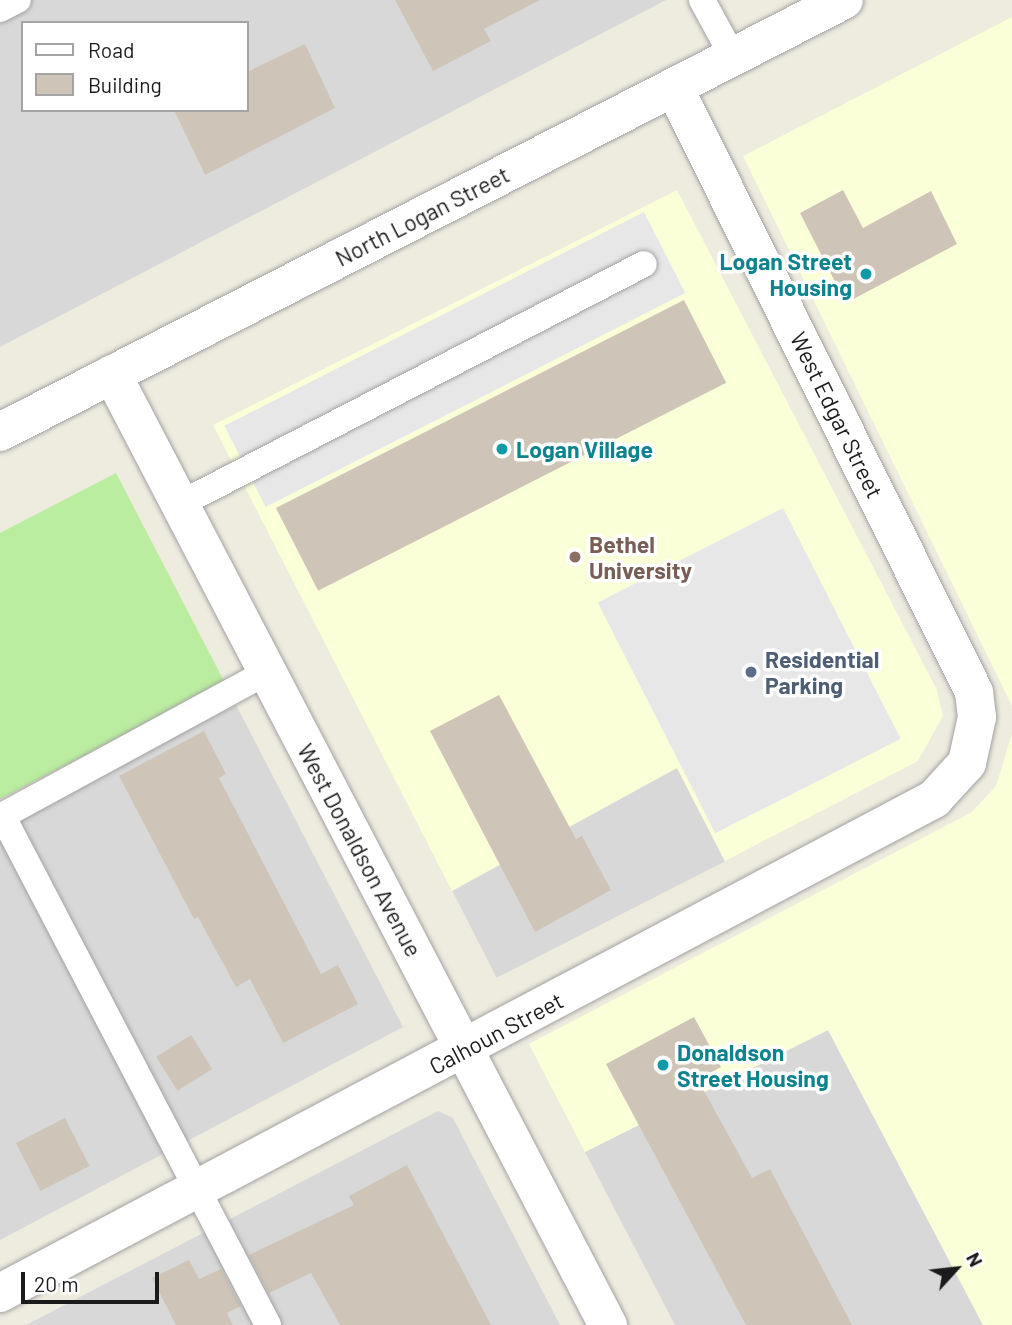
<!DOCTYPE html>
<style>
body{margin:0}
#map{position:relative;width:1012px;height:1325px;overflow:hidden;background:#eeebdf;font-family:Barlow,sans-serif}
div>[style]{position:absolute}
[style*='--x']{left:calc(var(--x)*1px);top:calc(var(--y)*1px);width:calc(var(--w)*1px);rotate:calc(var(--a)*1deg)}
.residential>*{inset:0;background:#d9d8d8;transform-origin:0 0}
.education>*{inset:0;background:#faffd7}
.grass>*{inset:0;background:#bbeda0}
.parking>*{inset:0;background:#e7e7e7;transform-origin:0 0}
.building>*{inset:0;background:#cec5b8;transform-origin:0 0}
.roads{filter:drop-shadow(0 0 2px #a2a2a2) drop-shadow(0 0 2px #a2a2a2)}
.service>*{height:26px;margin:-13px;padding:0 13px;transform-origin:13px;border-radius:13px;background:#fff}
.minor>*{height:38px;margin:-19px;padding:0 19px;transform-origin:19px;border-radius:19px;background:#fff}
.tertiary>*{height:38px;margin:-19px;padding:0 19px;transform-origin:19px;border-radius:19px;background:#fff}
.dots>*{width:19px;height:19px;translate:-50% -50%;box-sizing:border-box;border:4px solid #fff;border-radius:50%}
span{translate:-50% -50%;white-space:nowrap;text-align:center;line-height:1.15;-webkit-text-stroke:7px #fff;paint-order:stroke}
.street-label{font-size:23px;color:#1b1b1b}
.culture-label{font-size:23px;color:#0d838f;font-weight:700}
.right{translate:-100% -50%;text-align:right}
.left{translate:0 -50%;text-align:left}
.education-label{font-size:23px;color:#785e54;font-weight:700}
.service-label{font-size:23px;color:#4e5e75;font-weight:700}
.legend{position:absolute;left:21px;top:21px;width:228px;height:91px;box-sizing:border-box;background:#fff;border:2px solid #a4a4a4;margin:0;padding:9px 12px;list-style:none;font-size:21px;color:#1b1b1b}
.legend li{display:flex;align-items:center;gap:14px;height:35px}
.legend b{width:35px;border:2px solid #a4a4a4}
.north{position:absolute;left:921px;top:1234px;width:70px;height:70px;-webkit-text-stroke:5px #fff;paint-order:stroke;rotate:63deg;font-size:19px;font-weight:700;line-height:28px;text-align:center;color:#1b1b1b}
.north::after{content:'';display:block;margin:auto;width:24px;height:32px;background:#1b1b1b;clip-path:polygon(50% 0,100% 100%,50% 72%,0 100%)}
.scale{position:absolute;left:21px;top:1272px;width:138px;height:32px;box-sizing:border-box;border:4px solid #1b1b1b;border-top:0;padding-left:9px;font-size:21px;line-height:24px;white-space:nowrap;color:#1b1b1b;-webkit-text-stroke:5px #fff;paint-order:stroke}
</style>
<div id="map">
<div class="residential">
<i style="clip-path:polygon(evenodd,0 0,666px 0,0 347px,0 0,23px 23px,247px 23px,247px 110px,23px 110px,23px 23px)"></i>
<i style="clip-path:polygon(236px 705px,403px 1027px,0 1240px,0 829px)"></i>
<i style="left:677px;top:768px;width:105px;height:256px;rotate:63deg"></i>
<i style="clip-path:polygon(828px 1030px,983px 1325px,675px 1325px,585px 1152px)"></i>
<i style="clip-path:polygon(438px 1111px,453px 1118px,560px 1325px,26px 1325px)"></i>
</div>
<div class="education">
<i style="clip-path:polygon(1012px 17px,1012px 706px,743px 156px)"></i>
<i style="clip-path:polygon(677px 190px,937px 690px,943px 716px,918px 761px,725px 861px,677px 768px,452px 891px,213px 425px)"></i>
<i style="clip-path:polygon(1012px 734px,1012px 1325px,983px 1325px,828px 1030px,585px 1152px,529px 1044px,972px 812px,996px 786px)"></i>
</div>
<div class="grass">
<i style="clip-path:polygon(116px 473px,225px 683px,0 799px,0 533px)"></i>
</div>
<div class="parking">
<i style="left:644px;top:212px;width:91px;height:471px;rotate:63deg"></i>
<i style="left:783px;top:508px;width:259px;height:208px;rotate:63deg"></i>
</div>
<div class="building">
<i style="clip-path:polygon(395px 0,540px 0,484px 29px,491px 41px,433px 71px)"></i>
<i style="clip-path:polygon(305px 44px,335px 108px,205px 175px,174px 110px,247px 110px,247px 72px)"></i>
<i style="clip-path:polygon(843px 190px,863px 228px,931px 191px,957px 244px,846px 303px,800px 213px)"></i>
<i style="left:684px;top:300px;width:93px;height:458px;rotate:63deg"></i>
<i style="clip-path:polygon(499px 695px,576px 839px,582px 836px,611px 890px,535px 932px,430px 731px)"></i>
<i style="clip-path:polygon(204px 731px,226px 774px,219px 778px,321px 974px,338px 965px,358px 1004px,283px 1043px,250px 979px,236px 987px,198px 917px,194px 919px,119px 776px)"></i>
<i style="clip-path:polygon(694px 1017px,721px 1067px,698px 1080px,752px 1178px,770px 1169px,852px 1325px,746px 1325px,606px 1064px)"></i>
<i style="left:191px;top:1035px;width:40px;height:41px;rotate:58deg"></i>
<i style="left:65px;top:1118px;width:54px;height:55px;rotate:63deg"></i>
<i style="clip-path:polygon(407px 1165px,491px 1325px,340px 1325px,311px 1273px,269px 1293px,249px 1255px,354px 1205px,349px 1196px)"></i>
<i style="clip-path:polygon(189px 1260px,199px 1279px,221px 1269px,241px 1306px,227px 1313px,233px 1325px,176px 1325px,152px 1278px)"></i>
</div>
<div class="roads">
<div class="service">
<i style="--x:702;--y:0;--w:65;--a:61.5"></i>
<i style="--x:0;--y:9;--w:20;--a:-27"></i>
<i style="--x:180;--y:504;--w:522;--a:-27.35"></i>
<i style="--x:2;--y:815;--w:575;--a:62.45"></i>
<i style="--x:0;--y:817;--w:304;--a:-28.5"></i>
</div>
<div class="minor">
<i style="--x:112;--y:374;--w:1073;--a:62.46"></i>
<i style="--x:0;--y:1293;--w:1057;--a:-27.87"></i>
<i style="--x:934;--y:799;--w:49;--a:-47.5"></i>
<i style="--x:967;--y:763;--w:47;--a:-77.7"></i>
<i style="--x:977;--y:717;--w:25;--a:-97"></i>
<i style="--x:974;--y:692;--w:675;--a:-116.38"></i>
</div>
<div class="tertiary">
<i style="--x:0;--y:432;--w:948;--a:-27.11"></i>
</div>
</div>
<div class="dots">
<i style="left:866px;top:274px;background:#0f9aa8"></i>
<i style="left:502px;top:449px;background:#0f9aa8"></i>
<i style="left:575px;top:557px;background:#8d6e63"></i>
<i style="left:751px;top:672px;background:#5c6f8a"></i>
<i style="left:663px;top:1065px;background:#0f9aa8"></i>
</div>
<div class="street-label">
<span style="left:422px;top:216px;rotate:-27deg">North Logan Street</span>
<span style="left:837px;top:415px;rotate:64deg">West Edgar Street</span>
<span style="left:360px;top:850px;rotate:62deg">West Donaldson Avenue</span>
<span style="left:496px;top:1033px;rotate:-28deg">Calhoun Street</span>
</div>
<div class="culture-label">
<span class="right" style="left:852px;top:274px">Logan Street<br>Housing</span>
<span class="left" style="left:516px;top:449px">Logan Village</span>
<span class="left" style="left:677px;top:1065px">Donaldson<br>Street Housing</span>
</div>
<div class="education-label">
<span class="left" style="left:589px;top:557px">Bethel<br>University</span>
</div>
<div class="service-label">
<span class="left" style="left:765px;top:672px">Residential<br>Parking</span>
</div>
<ul class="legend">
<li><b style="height:9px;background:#fff"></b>Road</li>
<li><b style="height:19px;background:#cec5b8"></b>Building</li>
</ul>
<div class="north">N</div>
<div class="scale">20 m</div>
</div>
